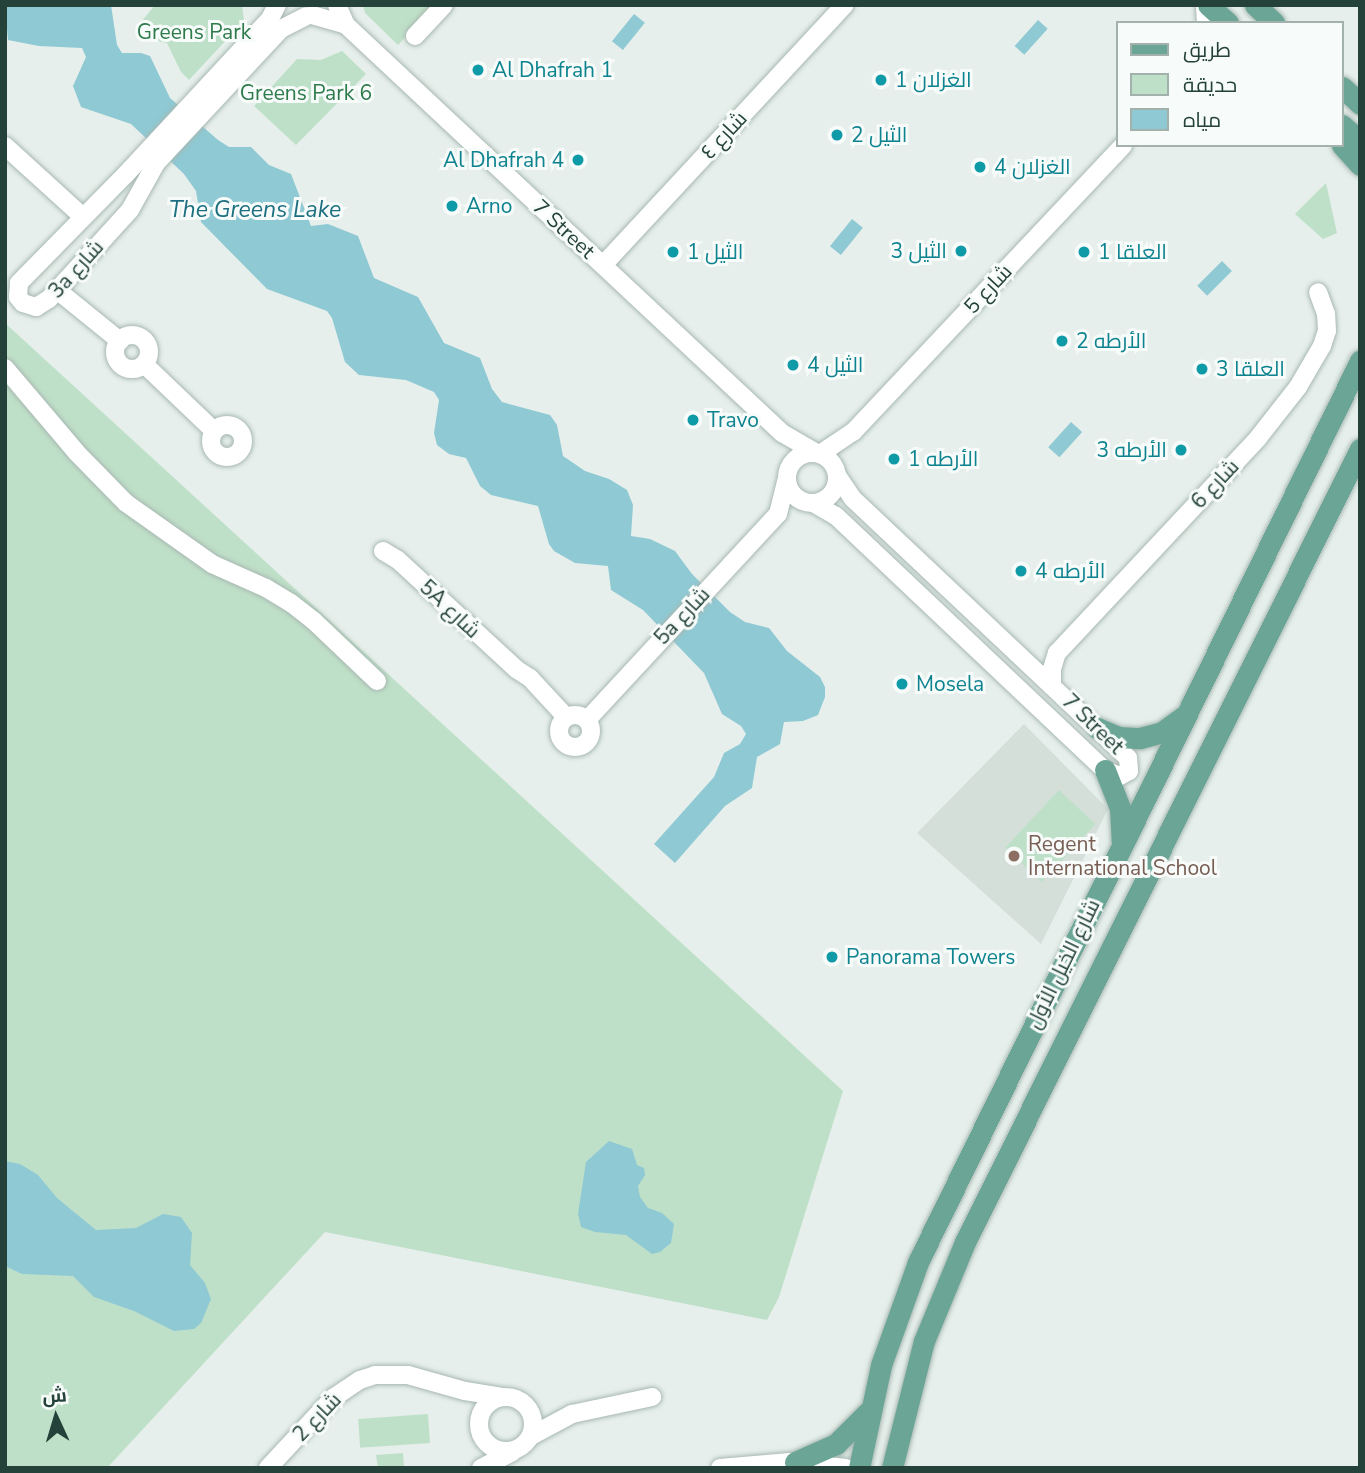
<!DOCTYPE html>
<meta charset="utf-8">
<style>
body{margin:0}
#map{position:relative;width:1365px;height:1473px;overflow:hidden;background:#e6efeb;font-family:"Nunito Sans",Cairo,sans-serif}
div>[style]{position:absolute}
[style*='--x']{left:calc(var(--x)*1px);top:calc(var(--y)*1px);width:calc(var(--w)*1px);rotate:calc(var(--a)*1deg)}
.built>*{inset:0;background:#d4dfda}
.green>*{inset:0;background:#bfe0c8;transform-origin:0 0}
.water>*{inset:0;background:#8ec9d4;transform-origin:0 0}
.roads{filter:drop-shadow(0 0 2px #a8b8b2) drop-shadow(0 0 2px #a8b8b2)}
.minor>*{height:18px;margin:-9px;padding:0 9px;transform-origin:9px;border-radius:9px;background:#fff}
.minor>.ring{margin:-9px;padding:0;box-sizing:content-box;background:none;border:18px solid #fff;border-radius:50%}
.major>*{height:21px;margin:-10.5px;padding:0 10.5px;transform-origin:10.5px;border-radius:10.5px;background:#6aa596}
.dots>*{width:19px;height:19px;translate:-50% -50%;box-sizing:border-box;border:4px solid #f7fbf9;border-radius:50%}
span{translate:-50% -50%;white-space:nowrap;text-align:center;line-height:1.15;-webkit-text-stroke:6px #f7fbf9;paint-order:stroke}
.park-label{font-size:21px;color:#2d7a4b}
.culture-label{font-size:21px;color:#0d838f}
.left{translate:0 -50%;text-align:left}
.right{translate:-100% -50%;text-align:right}
.street-label{font-size:21px;color:#24423a}
.education-label{font-size:21px;color:#785e54}
.water-label{font-size:23px;color:#1c6f80;font-style:italic}
.frame{position:absolute;inset:0;border:7px solid #24423a;pointer-events:none}
.legend{position:absolute;left:1116px;top:21px;width:228px;height:126px;box-sizing:border-box;background:#f7fbf9;border:2px solid #a3b1ad;margin:0;padding:9px 12px;list-style:none;font-size:21px;color:#24423a}
.legend li{display:flex;align-items:center;gap:14px;height:35px}
.legend b{width:35px;border:2px solid #a3b1ad}
.north{position:absolute;left:21px;top:1382px;width:70px;height:70px;-webkit-text-stroke:5px #f7fbf9;paint-order:stroke;rotate:356deg;font-size:19px;font-weight:700;line-height:28px;text-align:center;color:#24423a}
.north::after{content:'';display:block;margin:auto;width:24px;height:32px;background:#24423a;clip-path:polygon(50% 0,100% 100%,50% 72%,0 100%)}
</style>
<div id="map">
<div class="built">
<i style="clip-path:polygon(1024px 724px,1108px 809px,1041px 944px,917px 833px)"></i>
</div>
<div class="green">
<i style="clip-path:polygon(155px 5px,242px 5px,244px 21px,189px 80px,181px 72px,167px 43px,139px 37px,137px 27px)"></i>
<i style="clip-path:polygon(363px 5px,435px 5px,398px 45px,365px 13px)"></i>
<i style="clip-path:polygon(342px 51px,366px 74px,296px 145px,254px 106px,297px 59px,321px 60px)"></i>
<i style="clip-path:polygon(1326px 183px,1337px 233px,1323px 239px,1295px 214px)"></i>
<i style="clip-path:polygon(5px 323px,843px 1091px,779px 1297px,767px 1320px,325px 1232px,107px 1468px,5px 1468px)"></i>
<i style="left:1059px;top:790px;width:50px;height:79px;rotate:43deg"></i>
<i style="left:428px;top:1414px;width:29px;height:70px;rotate:86deg"></i>
<i style="clip-path:polygon(403px 1453px,404px 1468px,378px 1468px,376px 1455px)"></i>
</div>
<div class="water">
<i style="clip-path:polygon(5px 5px,111px 5px,117px 45px,122px 53px,141px 53px,150px 56px,170px 98px,218px 140px,229px 147px,251px 147px,269px 165px,291px 174px,311px 226px,328px 224px,358px 236px,374px 278px,418px 297px,444px 343px,480px 358px,492px 389px,502px 402px,550px 415px,557px 425px,563px 456px,585px 471px,609px 479px,627px 490px,633px 505px,631px 536px,650px 539px,675px 551px,692px 574px,730px 612px,745px 622px,769px 628px,787px 651px,820px 677px,825px 687px,825px 697px,818px 715px,803px 721px,784px 722px,780px 744px,757px 757px,752px 788px,725px 806px,675px 863px,654px 844px,714px 777px,724px 753px,740px 744px,746px 734px,741px 726px,722px 714px,704px 673px,643px 610px,611px 590px,608px 566px,575px 563px,554px 551px,549px 544px,538px 506px,491px 495px,480px 486px,466px 458px,449px 454px,437px 445px,434px 433px,439px 400px,434px 392px,406px 380px,359px 375px,345px 362px,332px 318px,327px 311px,267px 289px,201px 222px,196px 191px,184px 174px,131px 124px,81px 107px,73px 86px,86px 57px,82px 48px,39px 46px,8px 40px)"></i>
<i style="left:634px;top:14px;width:14px;height:35px;rotate:39deg"></i>
<i style="left:1038px;top:20px;width:13px;height:35px;rotate:42deg"></i>
<i style="left:852px;top:219px;width:14px;height:35px;rotate:39deg"></i>
<i style="left:1222px;top:261px;width:14px;height:35px;rotate:45deg"></i>
<i style="left:1071px;top:422px;width:15px;height:34px;rotate:42deg"></i>
<i style="clip-path:polygon(609px 1141px,632px 1149px,637px 1165px,644px 1168px,645px 1175px,638px 1186px,640px 1197px,648px 1208px,662px 1213px,674px 1224px,671px 1243px,660px 1252px,652px 1254px,626px 1235px,595px 1232px,581px 1227px,578px 1214px,586px 1162px)"></i>
<i style="clip-path:polygon(5px 1161px,20px 1164px,38px 1175px,57px 1198px,96px 1230px,136px 1228px,163px 1214px,181px 1217px,192px 1233px,190px 1265px,205px 1283px,211px 1299px,201px 1323px,194px 1329px,174px 1331px,134px 1311px,94px 1297px,73px 1276px,22px 1274px,5px 1266px)"></i>
</div>
<div class="roads">
<div class="minor">
<i style="--x:277;--y:5;--w:16;--a:117"></i>
<i style="--x:270;--y:19;--w:212;--a:132.9"></i>
<i style="--x:126;--y:174;--w:153;--a:134.5"></i>
<i style="--x:19;--y:283;--w:14;--a:94"></i>
<i style="--x:18;--y:297;--w:8;--a:50"></i>
<i style="--x:23;--y:303;--w:14;--a:17"></i>
<i style="--x:36;--y:307;--w:15;--a:-32"></i>
<i style="--x:49;--y:299;--w:120;--a:-47.7"></i>
<i style="--x:130;--y:210;--w:54;--a:-61"></i>
<i style="--x:156;--y:163;--w:183;--a:-47"></i>
<i style="--x:281;--y:29;--w:28;--a:-27"></i>
<i style="--x:337;--y:5;--w:22;--a:66"></i>
<i style="--x:346;--y:25;--w:597;--a:43.1"></i>
<i style="--x:782;--y:433;--w:39;--a:30"></i>
<i style="--x:1205;--y:5;--w:18;--a:87"></i>
<i style="--x:312;--y:15;--w:35;--a:16"></i>
<i style="--x:415;--y:36;--w:42;--a:-46.9"></i>
<i style="--x:5;--y:146;--w:105;--a:42.3"></i>
<i style="--x:603;--y:265;--w:355;--a:-47.1"></i>
<i style="--x:57;--y:290;--w:81;--a:39"></i>
<i class="ring" style="left:115px;top:335px;width:16px;height:16px"></i>
<i style="--x:144;--y:364;--w:97;--a:43.7"></i>
<i style="--x:5;--y:368;--w:111;--a:49.7"></i>
<i style="--x:77;--y:453;--w:70;--a:45.6"></i>
<i style="--x:126;--y:503;--w:105;--a:35.3"></i>
<i style="--x:212;--y:564;--w:59;--a:24"></i>
<i style="--x:266;--y:588;--w:29;--a:31"></i>
<i style="--x:291;--y:603;--w:29;--a:38"></i>
<i style="--x:314;--y:621;--w:87;--a:43.6"></i>
<i class="ring" style="left:211px;top:425px;width:14px;height:14px"></i>
<i class="ring" style="left:787px;top:453px;width:32px;height:32px"></i>
<i style="--x:820;--y:454;--w:40;--a:-34"></i>
<i style="--x:853;--y:432;--w:394;--a:-46.7"></i>
<i style="--x:815;--y:504;--w:24;--a:30"></i>
<i style="--x:836;--y:516;--w:370;--a:43.4"></i>
<i style="--x:1105;--y:770;--w:16;--a:22"></i>
<i style="--x:1120;--y:776;--w:10;--a:-29"></i>
<i style="--x:1129;--y:771;--w:13;--a:-94"></i>
<i style="--x:1128;--y:758;--w:378;--a:-136.7"></i>
<i style="--x:853;--y:499;--w:29;--a:-124"></i>
<i style="--x:383;--y:551;--w:17;--a:31"></i>
<i style="--x:398;--y:560;--w:161;--a:42.7"></i>
<i style="--x:516;--y:669;--w:17;--a:33"></i>
<i style="--x:530;--y:678;--w:53;--a:47.3"></i>
<i style="--x:1052;--y:686;--w:17;--a:-90"></i>
<i style="--x:1052;--y:669;--w:17;--a:-73"></i>
<i style="--x:1057;--y:653;--w:294;--a:-46.9"></i>
<i style="--x:1258;--y:438;--w:65;--a:-51.9"></i>
<i style="--x:1298;--y:387;--w:48;--a:-59.7"></i>
<i style="--x:1322;--y:346;--w:16;--a:-72"></i>
<i style="--x:1327;--y:331;--w:17;--a:-93"></i>
<i style="--x:1326;--y:314;--w:23;--a:-110"></i>
<i class="ring" style="left:559px;top:715px;width:14px;height:14px"></i>
<i style="--x:587;--y:720;--w:281;--a:-47.2"></i>
<i style="--x:778;--y:514;--w:34;--a:-76"></i>
<i class="ring" style="left:479px;top:1397px;width:36px;height:36px"></i>
<i style="--x:531;--y:1436;--w:47;--a:-28.2"></i>
<i style="--x:572;--y:1414;--w:82;--a:-12"></i>
<i style="--x:268;--y:1468;--w:96;--a:-47.1"></i>
<i style="--x:333;--y:1398;--w:32;--a:-34"></i>
<i style="--x:360;--y:1380;--w:16;--a:-18"></i>
<i style="--x:375;--y:1375;--w:33;--a:0"></i>
<i style="--x:408;--y:1375;--w:59;--a:15.7"></i>
<i style="--x:465;--y:1391;--w:36;--a:9"></i>
<i style="--x:481;--y:1468;--w:35;--a:-27"></i>
<i style="--x:720;--y:1468;--w:70;--a:-4.9"></i>
<i style="--x:790;--y:1462;--w:56;--a:6.1"></i>
</div>
<div class="major">
<i style="--x:1208;--y:5;--w:27;--a:42"></i>
<i style="--x:1255;--y:5;--w:26;--a:43"></i>
<i style="--x:1342;--y:87;--w:25;--a:43"></i>
<i style="--x:1342;--y:125;--w:24;--a:42"></i>
<i style="--x:1342;--y:145;--w:27;--a:48"></i>
<i style="--x:1097;--y:728;--w:23;--a:23"></i>
<i style="--x:1118;--y:737;--w:22;--a:3"></i>
<i style="--x:1140;--y:738;--w:23;--a:-15"></i>
<i style="--x:1162;--y:732;--w:27;--a:-36"></i>
<i style="--x:1105;--y:770;--w:41;--a:68.5"></i>
<i style="--x:1120;--y:808;--w:34;--a:87"></i>
<i style="--x:795;--y:1462;--w:45;--a:-23.7"></i>
<i style="--x:836;--y:1444;--w:45;--a:-45"></i>
<i style="--x:859;--y:1468;--w:105;--a:-77.9"></i>
<i style="--x:881;--y:1365;--w:109;--a:-70.2"></i>
<i style="--x:918;--y:1262;--w:1004;--a:-63.87"></i>
<i style="--x:892;--y:1468;--w:131;--a:-75.9"></i>
<i style="--x:924;--y:1341;--w:107;--a:-67.5"></i>
<i style="--x:965;--y:1242;--w:886;--a:-63.52"></i>
</div>
</div>
<div class="dots">
<i style="left:478px;top:70px;background:#0f9aa8"></i>
<i style="left:881px;top:80px;background:#0f9aa8"></i>
<i style="left:837px;top:135px;background:#0f9aa8"></i>
<i style="left:578px;top:160px;background:#0f9aa8"></i>
<i style="left:980px;top:167px;background:#0f9aa8"></i>
<i style="left:452px;top:206px;background:#0f9aa8"></i>
<i style="left:961px;top:251px;background:#0f9aa8"></i>
<i style="left:673px;top:252px;background:#0f9aa8"></i>
<i style="left:1084px;top:252px;background:#0f9aa8"></i>
<i style="left:1062px;top:341px;background:#0f9aa8"></i>
<i style="left:793px;top:365px;background:#0f9aa8"></i>
<i style="left:1202px;top:369px;background:#0f9aa8"></i>
<i style="left:693px;top:420px;background:#0f9aa8"></i>
<i style="left:1181px;top:450px;background:#0f9aa8"></i>
<i style="left:894px;top:459px;background:#0f9aa8"></i>
<i style="left:1021px;top:571px;background:#0f9aa8"></i>
<i style="left:902px;top:684px;background:#0f9aa8"></i>
<i style="left:1014px;top:856px;background:#8d6e63"></i>
<i style="left:832px;top:957px;background:#0f9aa8"></i>
</div>
<div class="park-label">
<span style="left:194px;top:32px">Greens Park</span>
<span style="left:306px;top:93px">Greens Park 6</span>
</div>
<div class="culture-label">
<span class="left" style="left:492px;top:70px">Al Dhafrah 1</span>
<span class="left" style="left:895px;top:80px">الغزلان 1</span>
<span class="left" style="left:851px;top:135px">الثيل 2</span>
<span class="right" style="left:564px;top:160px">Al Dhafrah 4</span>
<span class="left" style="left:994px;top:167px">الغزلان 4</span>
<span class="left" style="left:466px;top:206px">Arno</span>
<span class="right" style="left:947px;top:251px">الثيل 3</span>
<span class="left" style="left:687px;top:252px">الثيل 1</span>
<span class="left" style="left:1098px;top:252px">العلقا 1</span>
<span class="left" style="left:1076px;top:341px">الأرطه 2</span>
<span class="left" style="left:807px;top:365px">الثيل 4</span>
<span class="left" style="left:1216px;top:369px">العلقا 3</span>
<span class="left" style="left:707px;top:420px">Travo</span>
<span class="right" style="left:1167px;top:450px">الأرطه 3</span>
<span class="left" style="left:908px;top:459px">الأرطه 1</span>
<span class="left" style="left:1035px;top:571px">الأرطه 4</span>
<span class="left" style="left:916px;top:684px">Mosela</span>
<span class="left" style="left:846px;top:957px">Panorama Towers</span>
</div>
<div class="street-label">
<span style="left:724px;top:135px;rotate:-47deg">شارع ٤</span>
<span style="left:564px;top:229px;rotate:43deg">7 Street</span>
<span style="left:76px;top:269px;rotate:-48deg">3a شارع</span>
<span style="left:988px;top:289px;rotate:-47deg">شارع 5</span>
<span style="left:1215px;top:484px;rotate:-47deg">شارع 6</span>
<span style="left:450px;top:609px;rotate:43deg">5A شارع</span>
<span style="left:682px;top:616px;rotate:-47deg">5a شارع</span>
<span style="left:1093px;top:724px;rotate:44deg">7 Street</span>
<span style="left:1063px;top:964px;rotate:-64deg">شارع الخيل الأول</span>
<span style="left:317px;top:1417px;rotate:-46deg">شارع 2</span>
</div>
<div class="education-label">
<span class="left" style="left:1028px;top:856px">Regent<br>International School</span>
</div>
<div class="water-label">
<span style="left:255px;top:210px">The Greens Lake</span>
</div>
<div class="frame"></div>
<ul class="legend">
<li><b style="height:9px;background:#6aa596"></b>طريق</li>
<li><b style="height:19px;background:#bfe0c8"></b>حديقة</li>
<li><b style="height:19px;background:#8ec9d4"></b>مياه</li>
</ul>
<div class="north">ش</div>
</div>
